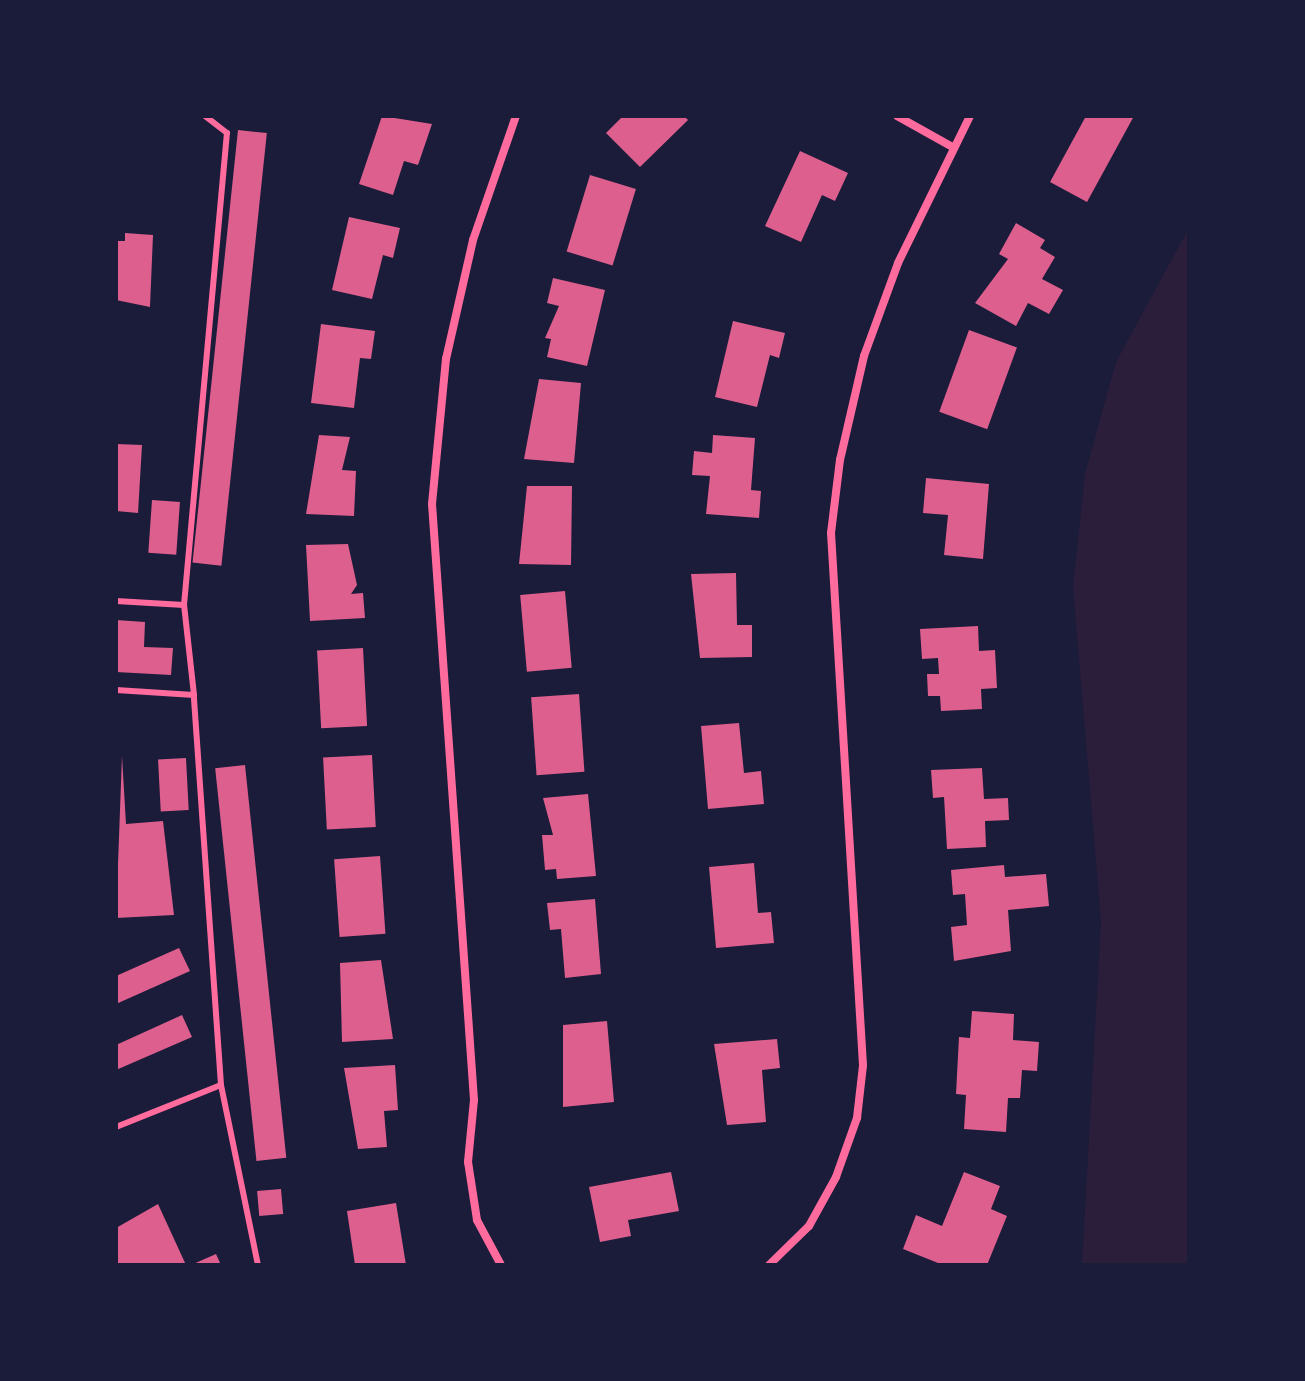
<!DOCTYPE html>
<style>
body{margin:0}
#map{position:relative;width:1305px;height:1381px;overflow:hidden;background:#1b1b3a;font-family:Ubuntu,sans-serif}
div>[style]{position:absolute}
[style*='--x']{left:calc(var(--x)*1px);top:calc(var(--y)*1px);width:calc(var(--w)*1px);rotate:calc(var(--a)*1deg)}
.green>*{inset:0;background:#2a1e3b}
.building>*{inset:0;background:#dd5f8e;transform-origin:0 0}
.service>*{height:6px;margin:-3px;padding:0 3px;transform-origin:3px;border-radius:3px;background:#ff6b9d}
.minor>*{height:8px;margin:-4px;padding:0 4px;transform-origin:4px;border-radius:4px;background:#ff6b9d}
span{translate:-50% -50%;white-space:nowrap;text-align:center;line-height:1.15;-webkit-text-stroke:8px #1b1b3a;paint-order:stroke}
.frame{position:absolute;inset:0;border:118px solid #1b1b3a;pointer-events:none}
</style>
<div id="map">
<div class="green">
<i style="clip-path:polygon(1189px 228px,1189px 1265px,1082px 1265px,1101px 921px,1073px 587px,1085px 474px,1116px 362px)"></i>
</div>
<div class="building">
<i style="clip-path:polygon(382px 116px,432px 124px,418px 165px,404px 161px,393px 195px,359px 184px)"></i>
<i style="clip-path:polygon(623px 116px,684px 116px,688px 120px,640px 167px,606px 133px)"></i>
<i style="clip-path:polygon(1086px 116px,1134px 116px,1087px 202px,1050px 182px)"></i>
<i style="left:238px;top:130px;width:29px;height:435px;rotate:6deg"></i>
<i style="clip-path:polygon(800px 151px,848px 173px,835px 201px,822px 195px,801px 242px,765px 226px)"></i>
<i style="left:590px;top:175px;width:48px;height:80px;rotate:17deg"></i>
<i style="clip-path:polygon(349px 217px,400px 228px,393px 258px,383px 255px,372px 299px,332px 290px)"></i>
<i style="clip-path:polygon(1016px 223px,1045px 240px,1040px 248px,1055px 257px,1042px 279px,1063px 290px,1049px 314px,1028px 303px,1016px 326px,975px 303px,1008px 259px,999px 254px)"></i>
<i style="clip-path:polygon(125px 233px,153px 235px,150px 307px,116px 300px,116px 241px,125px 241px)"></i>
<i style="clip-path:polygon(553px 278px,605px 290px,587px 366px,547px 357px,551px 339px,545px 338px,559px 306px,547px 303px)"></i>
<i style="clip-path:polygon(733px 321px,785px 333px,779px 358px,770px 355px,757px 407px,715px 397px)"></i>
<i style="clip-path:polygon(321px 324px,375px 331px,371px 359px,360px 358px,354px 408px,311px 403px)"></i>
<i style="left:969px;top:330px;width:51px;height:87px;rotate:20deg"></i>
<i style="clip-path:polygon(539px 379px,581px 383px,574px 463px,524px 459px)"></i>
<i style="clip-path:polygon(319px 435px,350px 437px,342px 470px,356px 471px,354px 516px,306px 514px)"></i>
<i style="clip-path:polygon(713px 435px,755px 438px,751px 490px,761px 491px,759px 518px,706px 514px,710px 476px,692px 475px,694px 451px,712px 453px)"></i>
<i style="clip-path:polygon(116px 444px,142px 445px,138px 513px,116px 511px)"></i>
<i style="clip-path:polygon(926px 478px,989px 484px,983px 559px,944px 555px,948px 515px,923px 513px)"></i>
<i style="clip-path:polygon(527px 486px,572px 486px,571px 565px,519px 564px)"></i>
<i style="left:152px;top:500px;width:28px;height:53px;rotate:4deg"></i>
<i style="clip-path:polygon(348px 544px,357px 585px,351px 594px,363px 593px,365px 618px,310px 621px,306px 545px)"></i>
<i style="clip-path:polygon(736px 573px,737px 625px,752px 625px,752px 657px,700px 658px,691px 574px)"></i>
<i style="left:565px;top:591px;width:77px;height:45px;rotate:85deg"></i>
<i style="clip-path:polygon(116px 620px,145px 622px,144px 647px,173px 648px,171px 675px,116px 672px)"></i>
<i style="clip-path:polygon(978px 626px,979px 651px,995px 650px,997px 688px,981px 689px,982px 709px,941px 711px,940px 696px,928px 696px,927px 674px,939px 674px,938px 658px,922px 659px,920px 629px)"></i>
<i style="left:363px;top:648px;width:78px;height:46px;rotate:87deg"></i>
<i style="left:579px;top:694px;width:78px;height:48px;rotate:86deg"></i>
<i style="clip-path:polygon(739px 723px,744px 773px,761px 771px,764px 804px,708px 809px,701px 726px)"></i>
<i style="left:372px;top:755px;width:72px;height:49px;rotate:87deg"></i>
<i style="clip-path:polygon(122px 756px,126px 824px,163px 821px,174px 915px,116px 918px)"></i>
<i style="left:186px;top:758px;width:52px;height:28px;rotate:87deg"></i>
<i style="left:245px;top:765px;width:395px;height:30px;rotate:84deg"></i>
<i style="clip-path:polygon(982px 768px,984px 799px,1008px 798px,1009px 820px,985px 821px,986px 847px,947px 849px,944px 797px,933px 798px,931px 770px)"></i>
<i style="clip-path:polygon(588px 794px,596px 876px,557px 879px,556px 869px,545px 870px,542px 835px,553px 835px,543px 798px)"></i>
<i style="left:380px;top:856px;width:78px;height:46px;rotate:86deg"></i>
<i style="clip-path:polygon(754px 863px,758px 913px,771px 912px,774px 943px,716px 948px,709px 867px)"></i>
<i style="clip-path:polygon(1004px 865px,1005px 877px,1046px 874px,1049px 906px,1008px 910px,1011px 951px,954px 961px,951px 927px,967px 925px,965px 894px,953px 895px,951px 870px)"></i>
<i style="clip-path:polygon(595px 899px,601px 974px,565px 978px,561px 929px,550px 930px,547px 903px)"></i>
<i style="clip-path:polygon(179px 948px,190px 971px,116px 1004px,116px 976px)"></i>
<i style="clip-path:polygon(381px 960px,393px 1039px,342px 1042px,340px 963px)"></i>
<i style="clip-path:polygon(972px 1011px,1014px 1014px,1013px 1040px,1039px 1042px,1037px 1071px,1022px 1070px,1020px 1098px,1008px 1098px,1006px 1132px,964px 1129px,966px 1095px,956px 1094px,959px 1037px,970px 1038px)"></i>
<i style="clip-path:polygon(182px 1015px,192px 1037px,116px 1070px,116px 1045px)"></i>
<i style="clip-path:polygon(607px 1021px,614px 1102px,563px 1107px,563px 1025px)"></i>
<i style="clip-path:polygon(777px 1039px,780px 1068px,762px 1070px,766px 1122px,727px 1125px,714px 1044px)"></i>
<i style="clip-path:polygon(395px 1065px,398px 1110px,384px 1111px,387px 1147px,358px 1149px,344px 1068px)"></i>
<i style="clip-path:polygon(671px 1172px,679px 1211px,628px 1220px,631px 1236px,600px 1242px,589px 1187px)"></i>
<i style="clip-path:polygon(964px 1172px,1000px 1186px,991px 1209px,1007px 1216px,987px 1265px,943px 1265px,903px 1249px,916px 1215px,942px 1226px)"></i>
<i style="left:281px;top:1189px;width:25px;height:24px;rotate:85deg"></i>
<i style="clip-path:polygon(396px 1203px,406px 1265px,355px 1265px,347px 1211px)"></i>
<i style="clip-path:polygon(158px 1204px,186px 1265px,116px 1265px,116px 1228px)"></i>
<i style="clip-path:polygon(216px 1254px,221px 1265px,191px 1265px)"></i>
</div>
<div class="service">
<i style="--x:116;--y:601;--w:68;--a:3.4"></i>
<i style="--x:184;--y:605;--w:474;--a:-84.8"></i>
<i style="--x:227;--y:133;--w:28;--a:-142"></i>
<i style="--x:116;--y:690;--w:78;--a:3.7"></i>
<i style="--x:194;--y:695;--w:91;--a:-96.3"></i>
<i style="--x:221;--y:1085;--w:184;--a:78.4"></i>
<i style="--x:116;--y:1127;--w:113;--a:-21.8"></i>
<i style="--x:221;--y:1085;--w:391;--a:-94"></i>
</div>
<div class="minor">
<i style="--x:897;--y:116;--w:62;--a:29.1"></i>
<i style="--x:501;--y:1265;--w:51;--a:-118.1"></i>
<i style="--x:477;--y:1220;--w:59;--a:-98.8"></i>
<i style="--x:468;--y:1162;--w:62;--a:-84.5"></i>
<i style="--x:474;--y:1100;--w:597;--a:-94.03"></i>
<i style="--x:432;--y:504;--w:146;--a:-84.5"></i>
<i style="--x:446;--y:359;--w:122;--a:-77.2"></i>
<i style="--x:473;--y:240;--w:131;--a:-70.9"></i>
<i style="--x:769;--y:1265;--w:56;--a:-44.3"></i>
<i style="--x:809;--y:1226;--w:56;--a:-61.1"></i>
<i style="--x:836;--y:1177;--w:63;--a:-70.4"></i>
<i style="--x:857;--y:1118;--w:53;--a:-83.5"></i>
<i style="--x:863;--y:1065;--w:533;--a:-93.44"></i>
<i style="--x:831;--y:533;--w:74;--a:-83"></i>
<i style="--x:840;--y:460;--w:107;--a:-77"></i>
<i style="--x:864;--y:356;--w:99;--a:-69.9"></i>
<i style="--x:898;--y:263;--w:164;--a:-63.9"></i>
</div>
<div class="frame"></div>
</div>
